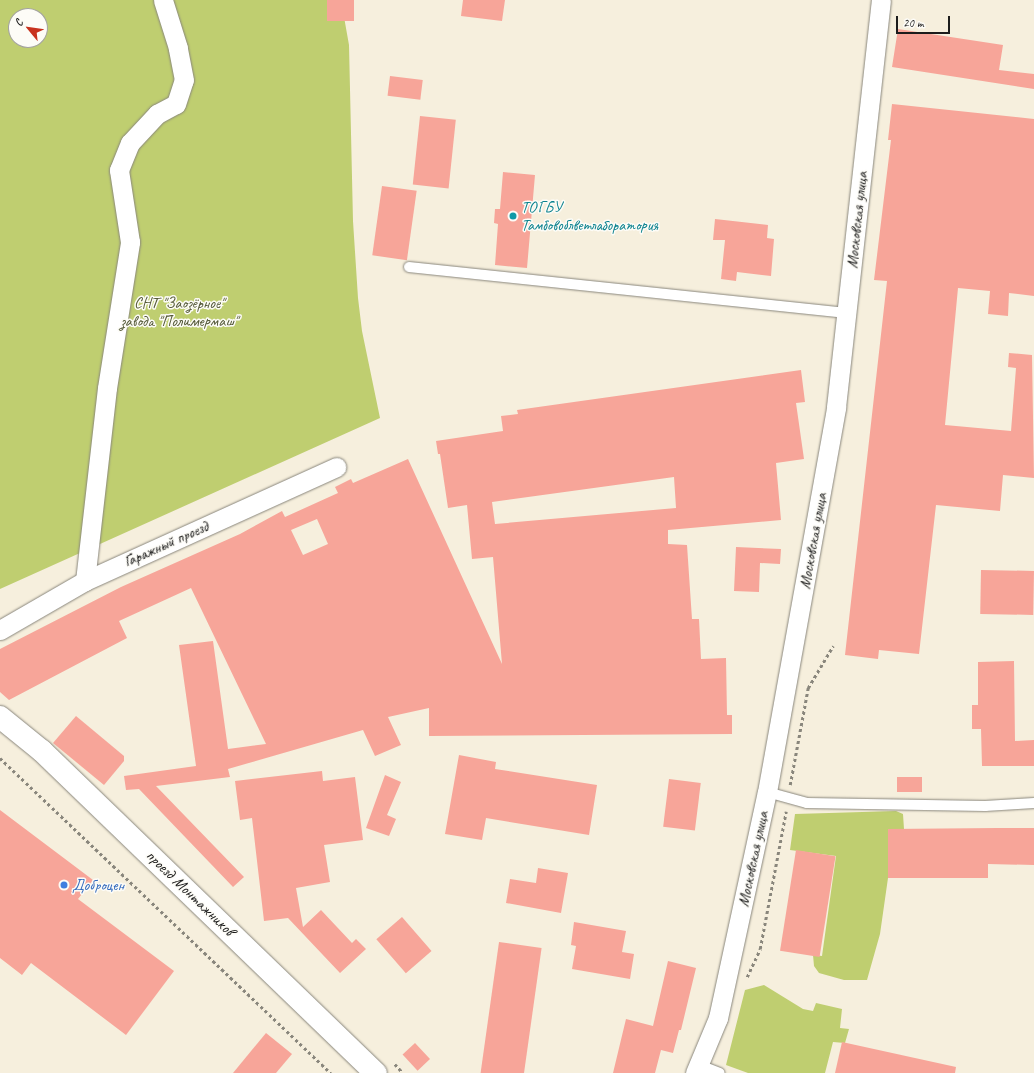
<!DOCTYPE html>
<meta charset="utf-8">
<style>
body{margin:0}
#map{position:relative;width:1034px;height:1073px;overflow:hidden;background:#f6efdd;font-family:Caveat,sans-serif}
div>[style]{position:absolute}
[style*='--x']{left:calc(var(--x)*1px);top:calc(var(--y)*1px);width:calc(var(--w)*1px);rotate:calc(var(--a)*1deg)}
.green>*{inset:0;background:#bfce70}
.building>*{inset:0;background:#f7a599;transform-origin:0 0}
.path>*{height:2.5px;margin-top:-1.25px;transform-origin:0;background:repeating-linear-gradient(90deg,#89867c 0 3px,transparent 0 6px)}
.roads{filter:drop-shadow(0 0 1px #89867c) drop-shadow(0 0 1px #89867c)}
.service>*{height:10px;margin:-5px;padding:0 5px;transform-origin:5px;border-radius:5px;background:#fff}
.minor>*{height:19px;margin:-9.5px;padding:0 9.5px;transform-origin:9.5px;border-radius:9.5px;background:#fff}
.secondary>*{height:22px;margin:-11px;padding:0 11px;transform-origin:11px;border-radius:11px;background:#fff}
.dots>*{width:11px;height:11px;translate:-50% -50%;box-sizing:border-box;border:2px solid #fdfcf7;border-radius:50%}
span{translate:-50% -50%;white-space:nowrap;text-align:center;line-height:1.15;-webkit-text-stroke:3px #fdfcf7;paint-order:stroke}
.culture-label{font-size:16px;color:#0d838f}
.left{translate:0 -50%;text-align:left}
.street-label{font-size:16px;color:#1c1c1c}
.park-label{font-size:16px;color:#555a39}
.shop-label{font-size:16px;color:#366cbe}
.north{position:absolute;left:8px;top:8px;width:40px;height:40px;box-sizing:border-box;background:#fdfcf7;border:1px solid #a3a29f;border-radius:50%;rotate:299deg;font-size:11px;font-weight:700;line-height:16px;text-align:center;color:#1c1c1c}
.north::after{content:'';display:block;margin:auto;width:14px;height:18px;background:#c8321e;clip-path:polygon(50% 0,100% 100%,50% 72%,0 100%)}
.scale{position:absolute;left:896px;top:16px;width:54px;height:18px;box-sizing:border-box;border:2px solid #1c1c1c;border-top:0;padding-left:5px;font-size:12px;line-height:14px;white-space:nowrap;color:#1c1c1c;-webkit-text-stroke:3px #fdfcf7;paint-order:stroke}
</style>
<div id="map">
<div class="green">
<i style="clip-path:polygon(evenodd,0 0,341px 0,349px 45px,353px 221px,358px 298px,362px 331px,380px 418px,0 589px,0 0,16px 16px,40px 16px,40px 40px,16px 40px,16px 16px)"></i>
<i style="clip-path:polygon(896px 811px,903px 814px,904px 829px,888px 829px,888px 878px,880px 934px,867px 980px,844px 980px,819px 973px,814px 966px,813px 955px,822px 956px,836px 856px,790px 850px,795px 814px)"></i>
<i style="clip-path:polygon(764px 985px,803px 1009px,813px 1011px,816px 1003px,842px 1009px,840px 1028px,849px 1029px,845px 1043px,833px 1042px,825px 1073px,748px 1073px,726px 1065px,745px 990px)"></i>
</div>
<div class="building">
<i style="left:327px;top:0;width:27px;height:21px"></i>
<i style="clip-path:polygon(463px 0,505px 0,502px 21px,461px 16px)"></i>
<i style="clip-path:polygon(898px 29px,1003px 45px,999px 70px,1034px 74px,1034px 89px,892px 67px)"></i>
<i style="left:390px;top:76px;width:33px;height:20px;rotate:7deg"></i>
<i style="clip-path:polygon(892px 104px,1034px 119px,1034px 296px,1009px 293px,1008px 316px,988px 314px,990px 291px,958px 288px,945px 425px,1011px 431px,1016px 368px,1008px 367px,1009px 353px,1032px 355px,1034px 478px,1003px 475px,1000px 511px,936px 505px,919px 654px,879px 650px,878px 659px,845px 655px,887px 281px,874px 280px,891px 140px,888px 140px)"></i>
<i style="left:420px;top:116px;width:36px;height:69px;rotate:6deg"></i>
<i style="clip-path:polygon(503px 172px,535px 175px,527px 268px,495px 265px,498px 224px,494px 223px,495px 209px,500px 209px)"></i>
<i style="left:382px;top:186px;width:35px;height:70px;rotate:8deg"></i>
<i style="clip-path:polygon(715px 219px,768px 225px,767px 238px,774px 239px,771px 276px,737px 272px,736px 281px,721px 279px,725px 240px,713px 240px)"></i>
<i style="clip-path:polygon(evenodd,801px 370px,805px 402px,796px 403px,804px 459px,776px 463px,781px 520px,668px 530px,668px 544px,687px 545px,692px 619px,699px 619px,701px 659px,726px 658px,727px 715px,732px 715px,732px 734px,429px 736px,429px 708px,388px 717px,401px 745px,375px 756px,363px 730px,228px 769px,230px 777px,156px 786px,244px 877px,233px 887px,139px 789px,126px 790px,124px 776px,196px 766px,179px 645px,213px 641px,228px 749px,266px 744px,191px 588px,119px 621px,127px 638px,9px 700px,0 692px,0 649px,121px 587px,240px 534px,282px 511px,285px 517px,338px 493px,335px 487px,351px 479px,353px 483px,408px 459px,502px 664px,493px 557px,472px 559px,467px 505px,448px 508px,440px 454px,438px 454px,436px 441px,503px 431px,501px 416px,518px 414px,517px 410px,801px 370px,674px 477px,676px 508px,495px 524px,492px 502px,674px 477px,801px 370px,317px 519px,328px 544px,303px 555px,291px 530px,317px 519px)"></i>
<i style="clip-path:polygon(736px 547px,781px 549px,780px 564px,760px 563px,759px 592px,734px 591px)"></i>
<i style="left:981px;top:570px;width:53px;height:44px;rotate:1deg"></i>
<i style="clip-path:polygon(1014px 661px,1015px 741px,1034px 740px,1034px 766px,982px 766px,981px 729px,972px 729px,972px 705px,978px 705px,978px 662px)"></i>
<i style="clip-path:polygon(76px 716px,124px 756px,124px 761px,104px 785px,53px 743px)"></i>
<i style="clip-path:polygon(459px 755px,496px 762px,495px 769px,597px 785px,589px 835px,486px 818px,482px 840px,445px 834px)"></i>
<i style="clip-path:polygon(322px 771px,323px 781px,355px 777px,363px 840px,324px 845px,330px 882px,296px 888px,303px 927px,321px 910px,352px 943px,356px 939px,366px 949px,340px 973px,288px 918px,264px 921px,252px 818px,240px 820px,235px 781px)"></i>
<i style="clip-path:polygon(385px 775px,401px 782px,387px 815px,396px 819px,389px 836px,366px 828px)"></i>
<i style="left:897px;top:777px;width:25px;height:15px"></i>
<i style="left:669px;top:779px;width:32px;height:48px;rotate:7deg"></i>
<i style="clip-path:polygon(0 810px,93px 880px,78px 899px,174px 971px,126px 1035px,31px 963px,22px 975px,0 958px)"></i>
<i style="clip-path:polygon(997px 828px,1034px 828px,1034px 865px,988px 864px,988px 878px,888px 878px,888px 829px)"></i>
<i style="left:796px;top:850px;width:40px;height:102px;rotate:9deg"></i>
<i style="clip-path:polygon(538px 868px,568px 873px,561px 913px,506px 903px,510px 879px,536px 883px)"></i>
<i style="left:402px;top:917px;width:45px;height:34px;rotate:49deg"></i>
<i style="clip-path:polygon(574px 922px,626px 931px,622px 952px,634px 954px,630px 979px,572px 969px,576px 946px,571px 945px)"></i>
<i style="left:499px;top:942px;width:43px;height:133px;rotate:8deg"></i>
<i style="clip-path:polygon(668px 961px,696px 968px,681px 1030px,679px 1030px,673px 1053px,661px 1050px,655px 1073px,613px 1073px,626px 1019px,653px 1026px)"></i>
<i style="clip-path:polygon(266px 1033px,292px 1054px,276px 1073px,233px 1073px)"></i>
<i style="clip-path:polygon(842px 1042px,956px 1067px,955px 1073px,835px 1073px)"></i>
<i style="left:415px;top:1043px;width:22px;height:17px;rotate:47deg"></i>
</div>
<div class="path">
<i style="--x:0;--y:758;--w:457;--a:43.6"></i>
<i style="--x:790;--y:785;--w:99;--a:-79.5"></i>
<i style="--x:808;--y:688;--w:49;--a:-59.2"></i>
<i style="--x:747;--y:977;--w:31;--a:-65"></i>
<i style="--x:760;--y:949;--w:140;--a:-79.3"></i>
<i style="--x:395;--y:1064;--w:12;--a:48"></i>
</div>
<div class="roads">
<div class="service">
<i style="--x:409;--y:267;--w:440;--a:6"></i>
<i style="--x:767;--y:792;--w:41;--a:15.4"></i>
<i style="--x:807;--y:803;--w:178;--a:1"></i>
<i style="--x:985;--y:806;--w:49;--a:-3.5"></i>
<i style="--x:699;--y:1065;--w:22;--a:21"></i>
</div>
<div class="minor">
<i style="--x:85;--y:581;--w:194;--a:-83.5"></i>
<i style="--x:107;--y:388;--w:148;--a:-81"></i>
<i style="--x:130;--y:242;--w:73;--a:-98.7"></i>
<i style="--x:119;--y:170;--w:29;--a:-68"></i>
<i style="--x:130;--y:143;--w:40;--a:-47"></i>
<i style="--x:157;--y:114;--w:21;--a:-28"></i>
<i style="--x:176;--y:104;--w:25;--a:-72"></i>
<i style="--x:184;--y:80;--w:33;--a:-101"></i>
<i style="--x:178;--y:48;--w:50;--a:-107.4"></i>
<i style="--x:0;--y:630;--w:98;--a:-30"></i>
<i style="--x:85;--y:581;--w:276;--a:-24.4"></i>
<i style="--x:695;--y:1073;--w:60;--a:-67.3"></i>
<i style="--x:718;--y:1018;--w:231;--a:-77.8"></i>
<i style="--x:767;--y:792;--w:391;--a:-79.8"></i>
<i style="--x:836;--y:407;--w:409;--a:-83.7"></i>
</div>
<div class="secondary">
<i style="--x:0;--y:717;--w:54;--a:39"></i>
<i style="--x:42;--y:751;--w:464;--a:44"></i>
</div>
</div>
<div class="dots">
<i style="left:513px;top:216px;background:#0f9aa8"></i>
<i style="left:64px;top:885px;background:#3f7fe0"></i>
</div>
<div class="culture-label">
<span class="left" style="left:521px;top:216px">ТОГБУ<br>Тамбовоблветлаборатория</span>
</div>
<div class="street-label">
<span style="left:857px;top:220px;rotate:-84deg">Московская улица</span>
<span style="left:813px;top:541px;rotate:-80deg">Московская улица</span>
<span style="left:166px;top:544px;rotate:-24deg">Гаражный проезд</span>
<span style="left:753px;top:859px;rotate:-78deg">Московская улица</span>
<span style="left:190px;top:893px;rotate:44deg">проезд Монтажников</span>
</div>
<div class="park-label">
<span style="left:179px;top:312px">СНТ "Заозёрное"<br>завода "Полимермаш"</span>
</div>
<div class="shop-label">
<span class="left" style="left:72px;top:885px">Доброцен</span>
</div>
<div class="north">С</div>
<div class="scale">20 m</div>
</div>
